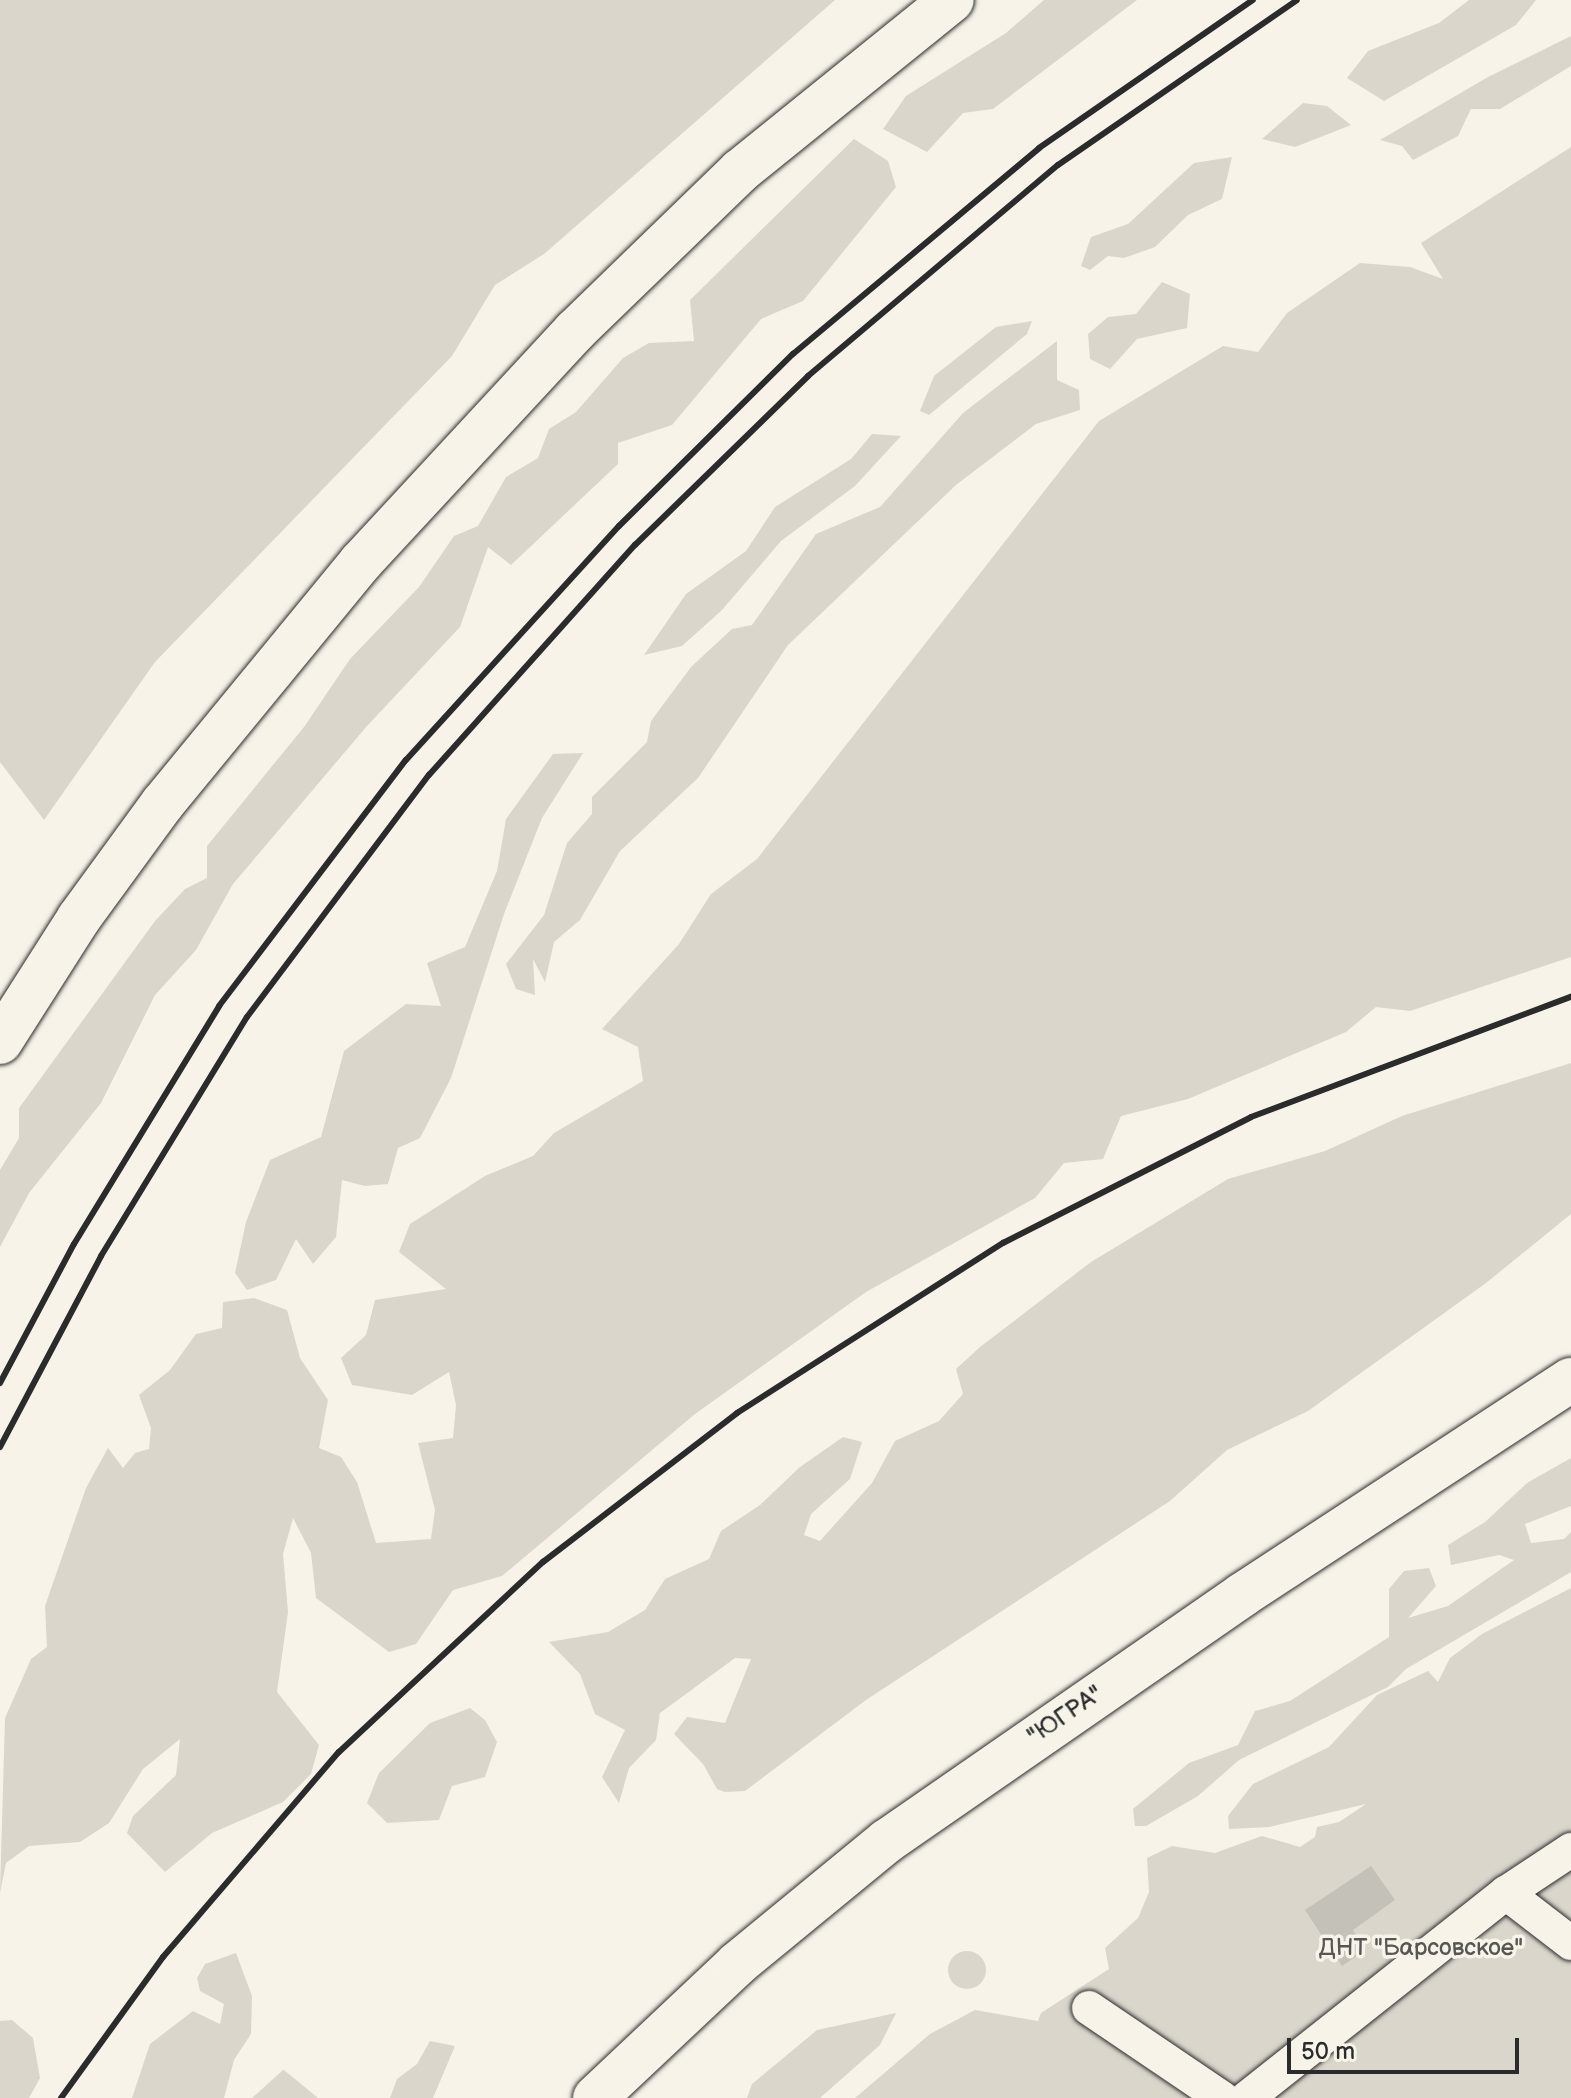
<!DOCTYPE html>
<meta charset="utf-8">
<style>
body{margin:0}
#map{position:relative;width:1571px;height:2098px;overflow:hidden;background:#f7f3e8;font-family:"Balsamiq Sans",sans-serif}
div>[style]{position:absolute}
[style*='--x']{left:calc(var(--x)*1px);top:calc(var(--y)*1px);width:calc(var(--w)*1px);rotate:calc(var(--a)*1deg)}
.green>*{inset:0;background:#dad6cc}
.round{border-radius:50%}
.building>*{inset:0;background:#c4c1b9}
.roads{filter:drop-shadow(0 0 2px #2b2b2b) drop-shadow(0 0 2px #2b2b2b)}
.minor>*{height:34px;margin:-17px;padding:0 17px;transform-origin:17px;border-radius:17px;background:#f7f3e8}
.major>*{height:44px;margin:-22px;padding:0 22px;transform-origin:22px;border-radius:22px;background:#f7f3e8}
.highway>*{height:44px;margin:-22px;padding:0 22px;transform-origin:22px;border-radius:22px;background:#f7f3e8}
.rail>*{height:6px;margin:-3px;padding:0 3px;transform-origin:3px;border-radius:3px;background:#2b2b2b}
span{translate:-50% -50%;white-space:nowrap;text-align:center;line-height:1.15;-webkit-text-stroke:7px #f7f3e8;paint-order:stroke}
.street-label{font-size:24px;color:#2b2b2b}
.park-label{font-size:24px;color:#575653}
.scale{position:absolute;left:1287px;top:2038px;width:232px;height:36px;box-sizing:border-box;border:4px solid #2b2b2b;border-top:0;padding-left:10px;font-size:24px;line-height:28px;white-space:nowrap;color:#2b2b2b;-webkit-text-stroke:6px #f7f3e8;paint-order:stroke}
</style>
<div id="map">
<div class="green">
<i style="clip-path:polygon(0 0,835px 0,544px 254px,495px 285px,452px 356px,155px 662px,44px 820px,0 762px)"></i>
<i style="clip-path:polygon(1044px 0,1137px 0,993px 109px,963px 113px,927px 152px,883px 129px,906px 96px,1006px 33px)"></i>
<i style="clip-path:polygon(1469px 0,1536px 0,1516px 25px,1384px 101px,1347px 78px,1368px 51px,1439px 23px)"></i>
<i style="clip-path:polygon(1571px 36px,1571px 66px,1500px 109px,1471px 109px,1458px 136px,1413px 160px,1402px 146px,1380px 140px,1488px 77px)"></i>
<i style="clip-path:polygon(1303px 103px,1327px 106px,1351px 125px,1295px 147px,1262px 139px)"></i>
<i style="clip-path:polygon(854px 139px,888px 161px,896px 187px,803px 301px,761px 319px,672px 425px,618px 443px,618px 464px,511px 565px,488px 547px,460px 627px,367px 726px,233px 884px,196px 950px,155px 995px,101px 1103px,29px 1193px,0 1247px,0 1170px,19px 1138px,19px 1108px,155px 921px,185px 889px,207px 878px,207px 846px,304px 727px,350px 659px,419px 587px,454px 536px,478px 526px,506px 477px,538px 458px,549px 429px,576px 412px,623px 358px,649px 343px,694px 341px,690px 300px)"></i>
<i style="clip-path:polygon(1571px 147px,1571px 957px,1410px 1011px,1376px 1007px,1346px 1032px,1188px 1099px,1121px 1116px,1103px 1159px,1064px 1163px,1035px 1198px,866px 1292px,695px 1414px,502px 1576px,453px 1590px,416px 1644px,389px 1652px,316px 1598px,311px 1553px,293px 1518px,283px 1554px,288px 1612px,277px 1692px,319px 1745px,311px 1774px,283px 1802px,212px 1833px,165px 1872px,127px 1833px,133px 1816px,176px 1775px,180px 1739px,143px 1769px,109px 1823px,80px 1842px,29px 1846px,6px 1863px,0 1893px,5px 1718px,31px 1659px,47px 1647px,45px 1606px,86px 1488px,108px 1448px,123px 1468px,135px 1453px,149px 1449px,151px 1428px,139px 1395px,170px 1370px,196px 1334px,222px 1328px,223px 1302px,254px 1298px,287px 1310px,300px 1358px,328px 1400px,319px 1448px,341px 1457px,357px 1482px,376px 1543px,431px 1539px,435px 1510px,418px 1443px,453px 1438px,456px 1405px,449px 1372px,412px 1395px,352px 1385px,341px 1358px,366px 1335px,375px 1300px,446px 1289px,399px 1252px,410px 1224px,485px 1176px,533px 1156px,554px 1133px,643px 1081px,638px 1047px,602px 1029px,679px 944px,711px 894px,757px 859px,1099px 421px,1223px 346px,1258px 352px,1287px 313px,1360px 263px,1410px 267px,1443px 279px,1421px 243px)"></i>
<i style="clip-path:polygon(1232px 157px,1222px 199px,1188px 215px,1155px 247px,1124px 258px,1108px 256px,1090px 270px,1081px 266px,1091px 237px,1128px 224px,1194px 163px)"></i>
<i style="clip-path:polygon(1162px 282px,1190px 294px,1187px 328px,1137px 339px,1110px 369px,1090px 359px,1088px 334px,1108px 317px,1136px 314px)"></i>
<i style="clip-path:polygon(1032px 321px,1027px 334px,929px 415px,920px 411px,934px 376px,996px 327px)"></i>
<i style="clip-path:polygon(1057px 341px,1057px 380px,1079px 390px,1080px 410px,1036px 424px,956px 485px,788px 645px,698px 778px,620px 851px,580px 920px,554px 942px,545px 982px,533px 959px,535px 995px,516px 989px,506px 964px,544px 915px,567px 843px,592px 814px,592px 797px,647px 742px,651px 721px,691px 667px,732px 629px,752px 625px,816px 534px,880px 507px,963px 413px)"></i>
<i style="clip-path:polygon(872px 434px,901px 436px,855px 486px,781px 541px,722px 610px,682px 646px,644px 655px,686px 594px,746px 551px,775px 507px,851px 459px)"></i>
<i style="clip-path:polygon(583px 753px,542px 818px,504px 914px,451px 1078px,420px 1138px,398px 1148px,388px 1184px,365px 1186px,342px 1180px,336px 1237px,313px 1264px,296px 1239px,276px 1280px,247px 1290px,235px 1273px,246px 1222px,270px 1160px,321px 1137px,344px 1051px,406px 1004px,441px 1006px,427px 963px,465px 947px,497px 871px,506px 819px,553px 754px)"></i>
<i style="clip-path:polygon(1571px 1063px,1571px 1214px,1486px 1283px,1308px 1411px,1227px 1450px,1170px 1501px,866px 1700px,745px 1791px,725px 1792px,717px 1789px,703px 1764px,674px 1734px,687px 1717px,725px 1723px,751px 1659px,735px 1658px,660px 1713px,656px 1740px,629px 1768px,619px 1803px,602px 1777px,625px 1730px,595px 1714px,580px 1674px,549px 1642px,608px 1632px,645px 1610px,665px 1579px,709px 1559px,721px 1531px,760px 1505px,800px 1467px,843px 1437px,862px 1442px,850px 1479px,811px 1514px,804px 1535px,820px 1541px,872px 1483px,895px 1441px,939px 1421px,963px 1394px,956px 1369px,980px 1347px,1091px 1262px,1228px 1179px,1325px 1151px,1402px 1116px)"></i>
<i style="clip-path:polygon(1571px 1458px,1571px 1506px,1525px 1524px,1531px 1543px,1564px 1539px,1571px 1532px,1571px 1572px,1406px 1669px,1388px 1687px,1239px 1760px,1198px 1796px,1146px 1826px,1135px 1826px,1133px 1809px,1189px 1763px,1238px 1745px,1255px 1711px,1290px 1701px,1389px 1637px,1389px 1589px,1404px 1571px,1429px 1568px,1436px 1586px,1408px 1618px,1448px 1606px,1514px 1560px,1499px 1555px,1451px 1565px,1448px 1545px,1485px 1522px,1527px 1483px)"></i>
<i style="clip-path:polygon(1571px 1588px,1571px 2098px,855px 2098px,930px 2034px,975px 2010px,1038px 2021px,1041px 2013px,1109px 1969px,1105px 1948px,1138px 1918px,1149px 1892px,1147px 1858px,1172px 1846px,1215px 1853px,1262px 1836px,1300px 1847px,1315px 1837px,1317px 1827px,1339px 1822px,1366px 1804px,1269px 1827px,1229px 1829px,1228px 1816px,1253px 1784px,1329px 1747px,1377px 1695px,1428px 1671px,1438px 1682px,1450px 1658px,1482px 1634px)"></i>
<i style="clip-path:polygon(470px 1708px,485px 1720px,497px 1742px,485px 1777px,452px 1786px,439px 1820px,387px 1823px,367px 1803px,379px 1773px,430px 1723px)"></i>
<i class="round" style="left:948px;top:1951px;width:38px;height:38px"></i>
<i style="clip-path:polygon(236px 1953px,252px 1996px,251px 2034px,234px 2060px,224px 2098px,132px 2098px,150px 2044px,193px 2011px,220px 2024px,224px 2004px,200px 1991px,197px 1978px,205px 1964px)"></i>
<i style="clip-path:polygon(896px 2013px,880px 2045px,820px 2098px,747px 2098px,752px 2084px,817px 2030px)"></i>
<i style="clip-path:polygon(12px 2020px,33px 2038px,40px 2078px,29px 2098px,0 2098px,0 2021px)"></i>
<i style="clip-path:polygon(430px 2041px,455px 2046px,433px 2098px,390px 2098px,397px 2079px,417px 2064px)"></i>
<i style="clip-path:polygon(283px 2070px,284px 2070px,318px 2098px,252px 2098px)"></i>
</div>
<div class="building">
<i style="clip-path:polygon(1371px 1866px,1395px 1900px,1353px 1930px,1366px 1950px,1342px 1966px,1305px 1910px)"></i>
</div>
<div class="roads">
<div class="minor">
<i style="--x:1506;--y:1893;--w:82;--a:37.6"></i>
<i style="--x:1089;--y:2008;--w:161;--a:34.1"></i>
<i style="--x:1247;--y:2098;--w:330;--a:-38.4"></i>
<i style="--x:1506;--y:1893;--w:78;--a:-33.5"></i>
</div>
<div class="major">
<i style="--x:0;--y:1042;--w:147;--a:-57.5"></i>
<i style="--x:79;--y:918;--w:142;--a:-53.9"></i>
<i style="--x:163;--y:803;--w:312;--a:-50.6"></i>
<i style="--x:361;--y:562;--w:315;--a:-47.2"></i>
<i style="--x:575;--y:331;--w:230;--a:-44.1"></i>
<i style="--x:740;--y:171;--w:272;--a:-38.9"></i>
</div>
<div class="highway">
<i style="--x:595;--y:2098;--w:195;--a:-43.3"></i>
<i style="--x:737;--y:1964;--w:194;--a:-39.4"></i>
<i style="--x:887;--y:1841;--w:432;--a:-34.7"></i>
<i style="--x:1242;--y:1595;--w:393;--a:-33.2"></i>
</div>
</div>
<div class="rail">
<i style="--x:0;--y:1383;--w:157;--a:-62"></i>
<i style="--x:74;--y:1244;--w:279;--a:-58.6"></i>
<i style="--x:219;--y:1006;--w:309;--a:-52.8"></i>
<i style="--x:406;--y:760;--w:316;--a:-47.7"></i>
<i style="--x:619;--y:526;--w:245;--a:-44.7"></i>
<i style="--x:793;--y:354;--w:321;--a:-39.9"></i>
<i style="--x:1039;--y:148;--w:260;--a:-34.7"></i>
<i style="--x:0;--y:1447;--w:216;--a:-62.1"></i>
<i style="--x:101;--y:1256;--w:280;--a:-58.6"></i>
<i style="--x:247;--y:1017;--w:303;--a:-53.1"></i>
<i style="--x:429;--y:775;--w:309;--a:-48.2"></i>
<i style="--x:635;--y:545;--w:242;--a:-44.3"></i>
<i style="--x:808;--y:376;--w:327;--a:-40.2"></i>
<i style="--x:1058;--y:165;--w:290;--a:-34.6"></i>
<i style="--x:61;--y:2098;--w:174;--a:-54.1"></i>
<i style="--x:163;--y:1957;--w:270;--a:-49.4"></i>
<i style="--x:339;--y:1752;--w:279;--a:-43"></i>
<i style="--x:543;--y:1562;--w:245;--a:-37.5"></i>
<i style="--x:737;--y:1413;--w:316;--a:-32.6"></i>
<i style="--x:1003;--y:1243;--w:278;--a:-26.9"></i>
<i style="--x:1251;--y:1117;--w:342;--a:-20.6"></i>
</div>
<div class="street-label">
<span style="left:1065px;top:1715px;rotate:-34deg">"ЮГРА"</span>
</div>
<div class="park-label">
<span style="left:1421px;top:1948px">ДНТ "Барсовское"</span>
</div>
<div class="scale">50 m</div>
</div>
